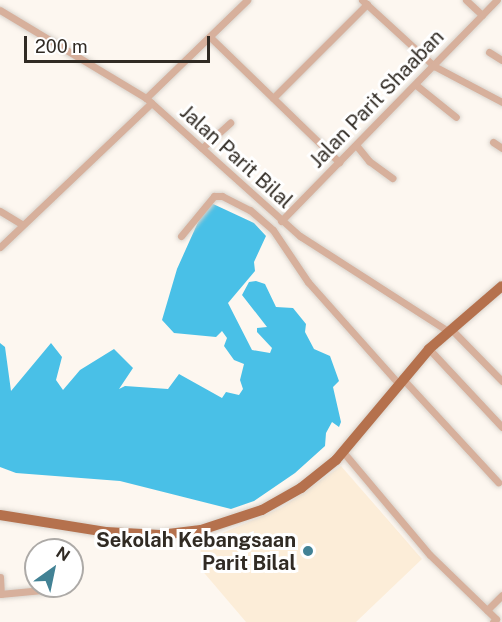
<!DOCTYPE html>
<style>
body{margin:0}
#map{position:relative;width:502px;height:622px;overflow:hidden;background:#fdf7f0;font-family:"Public Sans",sans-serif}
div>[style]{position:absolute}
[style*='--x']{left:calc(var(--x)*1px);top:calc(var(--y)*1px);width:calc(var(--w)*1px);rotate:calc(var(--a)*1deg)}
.built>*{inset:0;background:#fcedd8}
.water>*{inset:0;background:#49c0e7}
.roads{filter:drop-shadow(0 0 2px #d8d2cb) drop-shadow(0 0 2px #d8d2cb)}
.street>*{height:7px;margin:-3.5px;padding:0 3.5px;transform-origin:3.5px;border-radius:3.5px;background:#d7b09c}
.primary>*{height:10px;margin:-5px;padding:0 5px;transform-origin:5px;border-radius:5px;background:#b5714d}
.dots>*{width:16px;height:16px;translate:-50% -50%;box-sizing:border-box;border:3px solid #fff;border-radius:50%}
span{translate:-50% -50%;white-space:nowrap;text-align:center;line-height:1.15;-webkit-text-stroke:6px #fff;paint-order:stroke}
.street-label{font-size:20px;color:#312b24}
.poi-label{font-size:20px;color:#312b24;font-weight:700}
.right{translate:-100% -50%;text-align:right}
.north{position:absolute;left:24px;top:538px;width:60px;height:60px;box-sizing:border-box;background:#fff;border:2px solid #adaaa7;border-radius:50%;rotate:33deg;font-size:16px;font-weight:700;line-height:24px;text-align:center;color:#312b24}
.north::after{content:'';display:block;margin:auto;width:21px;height:27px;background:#428295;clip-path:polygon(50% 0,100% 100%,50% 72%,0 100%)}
.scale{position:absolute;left:24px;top:36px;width:186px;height:27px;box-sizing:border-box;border:3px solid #312b24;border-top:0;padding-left:8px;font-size:18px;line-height:21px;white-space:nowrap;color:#312b24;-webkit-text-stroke:4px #fff;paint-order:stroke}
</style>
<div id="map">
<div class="built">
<i style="clip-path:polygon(341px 466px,422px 559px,356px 622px,246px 622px,200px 568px,201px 542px,281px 508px)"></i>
</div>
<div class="water">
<i style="clip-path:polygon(211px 203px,254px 223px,266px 236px,254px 262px,255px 271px,228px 303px,252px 350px,270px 353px,272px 348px,257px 332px,257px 328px,267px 327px,242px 295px,249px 282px,256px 281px,265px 284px,276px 307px,293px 308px,306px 324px,305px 332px,314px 349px,330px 356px,339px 381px,333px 387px,341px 422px,339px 427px,332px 422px,326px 433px,325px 446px,295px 473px,254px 501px,231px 509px,120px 481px,16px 473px,0 467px,0 343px,5px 347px,11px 391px,51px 343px,62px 357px,56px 380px,63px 390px,80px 370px,114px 349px,133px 368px,119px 389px,125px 386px,168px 389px,179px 374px,222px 398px,226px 392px,239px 395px,243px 389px,240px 380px,244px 364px,234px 360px,224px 346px,227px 338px,222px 331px,216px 337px,174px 333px,162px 320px,177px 269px,203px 211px)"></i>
</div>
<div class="roads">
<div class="street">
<i style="--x:362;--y:0;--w:98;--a:42.5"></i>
<i style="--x:434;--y:66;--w:77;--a:27.9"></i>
<i style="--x:466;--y:0;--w:22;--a:43"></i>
<i style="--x:0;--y:10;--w:170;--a:31.1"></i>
<i style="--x:146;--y:98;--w:207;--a:41.9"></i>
<i style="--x:300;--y:236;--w:176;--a:32.7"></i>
<i style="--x:210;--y:37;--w:180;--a:44.1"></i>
<i style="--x:489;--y:52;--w:15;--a:32"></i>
<i style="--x:416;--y:85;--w:51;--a:38.7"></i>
<i style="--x:146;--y:98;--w:141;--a:-44.1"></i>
<i style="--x:273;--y:98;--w:133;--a:-45"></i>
<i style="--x:493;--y:142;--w:11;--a:34"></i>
<i style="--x:356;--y:145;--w:21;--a:51"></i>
<i style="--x:369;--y:161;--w:29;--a:36"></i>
<i style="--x:202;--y:148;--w:38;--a:-42"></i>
<i style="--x:0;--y:211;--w:26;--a:31"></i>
<i style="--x:281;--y:221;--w:309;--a:-45.7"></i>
<i style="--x:181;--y:236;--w:52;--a:-50.5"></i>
<i style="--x:214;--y:196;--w:8;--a:0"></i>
<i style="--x:222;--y:196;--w:31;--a:27"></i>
<i style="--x:250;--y:210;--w:30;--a:41"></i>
<i style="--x:273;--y:230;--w:63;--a:56.1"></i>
<i style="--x:308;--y:282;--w:135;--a:48.3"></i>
<i style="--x:0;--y:247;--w:209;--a:-43.6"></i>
<i style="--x:451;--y:329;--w:73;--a:45.6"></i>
<i style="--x:429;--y:349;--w:107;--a:46.9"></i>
<i style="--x:402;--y:378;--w:142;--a:47.3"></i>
<i style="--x:344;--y:453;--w:133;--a:49.9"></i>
<i style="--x:430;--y:555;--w:92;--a:44.1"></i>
<i style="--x:496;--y:619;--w:4;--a:135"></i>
<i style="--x:0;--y:577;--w:17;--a:87"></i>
<i style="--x:0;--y:594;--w:53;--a:-5.4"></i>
<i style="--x:487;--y:610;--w:21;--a:-45"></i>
</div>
<div class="primary">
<i style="--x:0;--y:515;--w:107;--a:9.1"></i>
<i style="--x:106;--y:532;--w:54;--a:3.2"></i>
<i style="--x:160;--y:535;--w:41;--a:-7"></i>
<i style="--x:201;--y:530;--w:64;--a:-18.2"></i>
<i style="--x:262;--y:510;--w:45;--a:-29.4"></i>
<i style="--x:301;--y:488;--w:45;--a:-38.7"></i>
<i style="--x:336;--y:460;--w:145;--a:-50"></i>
<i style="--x:429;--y:349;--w:96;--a:-40.8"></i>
</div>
</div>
<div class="dots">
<i style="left:308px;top:551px;background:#428295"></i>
</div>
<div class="street-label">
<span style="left:377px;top:99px;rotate:-46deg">Jalan Parit Shaaban</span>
<span style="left:236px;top:157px;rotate:42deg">Jalan Parit Bilal</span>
</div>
<div class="poi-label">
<span class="right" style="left:296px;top:552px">Sekolah Kebangsaan<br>Parit Bilal</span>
</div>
<div class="north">N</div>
<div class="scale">200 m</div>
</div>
